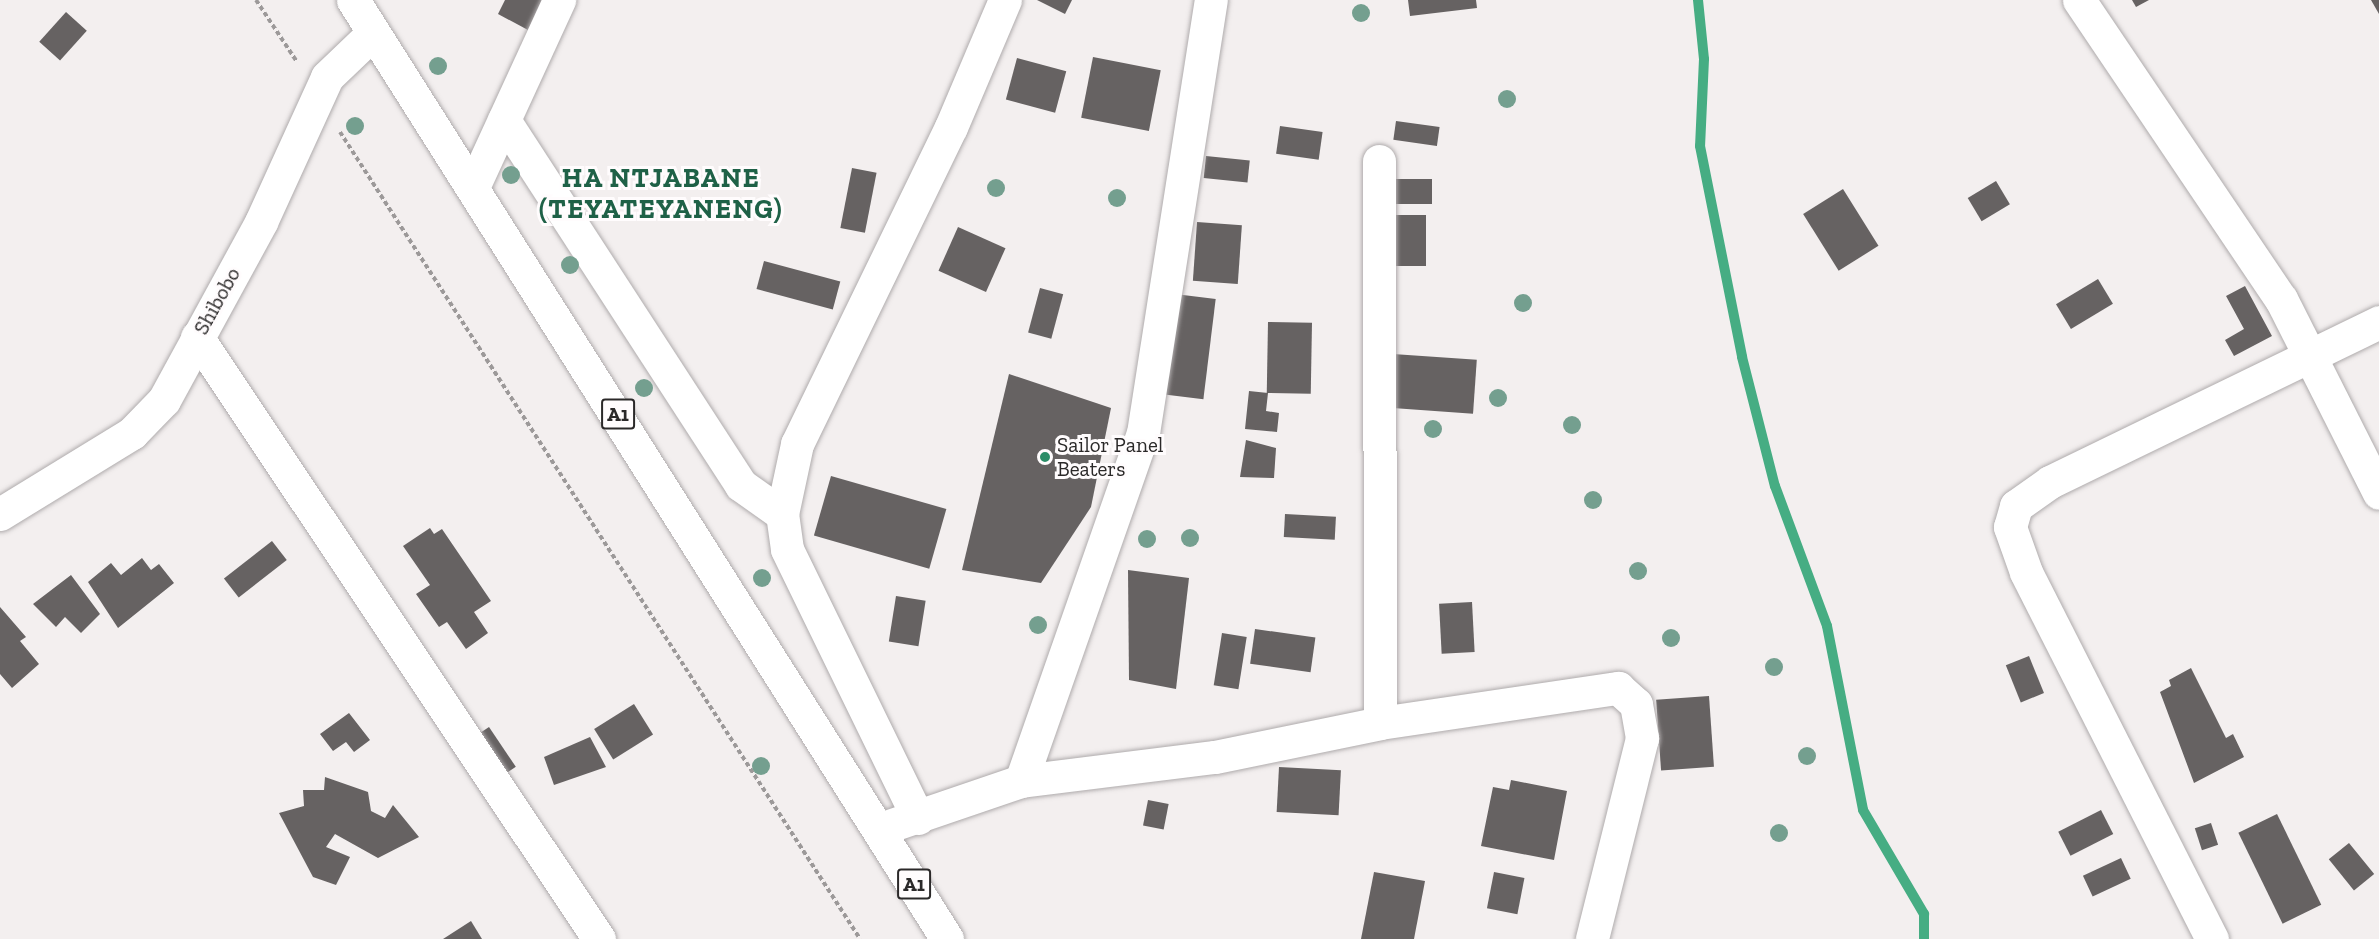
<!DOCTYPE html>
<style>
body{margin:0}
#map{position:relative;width:2379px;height:939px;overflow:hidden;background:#f3efef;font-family:"Zilla Slab",serif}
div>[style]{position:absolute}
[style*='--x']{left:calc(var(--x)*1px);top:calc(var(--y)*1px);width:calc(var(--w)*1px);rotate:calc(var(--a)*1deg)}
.stream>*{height:10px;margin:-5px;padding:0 5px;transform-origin:5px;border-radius:5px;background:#46ad83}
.building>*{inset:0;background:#666262;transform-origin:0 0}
.path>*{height:4px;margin-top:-2px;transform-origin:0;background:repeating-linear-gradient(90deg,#9c9999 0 4.5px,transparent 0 7.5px)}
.roads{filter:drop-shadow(0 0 2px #afabac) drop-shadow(0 0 2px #afabac)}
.street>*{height:33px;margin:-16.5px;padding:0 16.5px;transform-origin:16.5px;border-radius:16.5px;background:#fff}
.primary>*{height:33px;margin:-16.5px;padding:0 16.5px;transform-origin:16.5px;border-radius:16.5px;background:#fff}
.trees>*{width:18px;height:18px;margin:-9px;border-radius:50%;background:#749f8f}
.dots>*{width:16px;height:16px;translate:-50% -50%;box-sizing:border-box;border:3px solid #fffcfd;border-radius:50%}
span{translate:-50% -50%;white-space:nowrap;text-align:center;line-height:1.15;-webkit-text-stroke:6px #fffcfd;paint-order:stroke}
.shield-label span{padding:2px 4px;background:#fffcfd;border:2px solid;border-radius:4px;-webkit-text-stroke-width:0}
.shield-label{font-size:20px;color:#2b2929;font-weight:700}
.street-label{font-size:21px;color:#2b2929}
.poi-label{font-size:21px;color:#2b2929}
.left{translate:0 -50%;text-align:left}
.district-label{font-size:27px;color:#1f6147;font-weight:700;letter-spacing:1.5px}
</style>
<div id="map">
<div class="stream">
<i style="--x:1698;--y:0;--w:59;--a:84.2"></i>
<i style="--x:1704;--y:59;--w:87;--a:92.6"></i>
<i style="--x:1700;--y:146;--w:215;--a:78.7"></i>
<i style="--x:1742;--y:357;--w:133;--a:75.7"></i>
<i style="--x:1775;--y:486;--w:149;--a:69.6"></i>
<i style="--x:1827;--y:626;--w:187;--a:78.9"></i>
<i style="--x:1863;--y:810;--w:121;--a:59.6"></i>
<i style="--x:1924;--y:914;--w:25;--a:90"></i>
</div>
<div class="building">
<i style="clip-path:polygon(505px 0,544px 0,528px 30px,498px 14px)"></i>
<i style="clip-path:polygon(1037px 0,1072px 0,1065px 14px)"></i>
<i style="clip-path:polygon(1408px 0,1476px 0,1477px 8px,1410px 16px)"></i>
<i style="clip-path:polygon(2132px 0,2149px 0,2136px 7px)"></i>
<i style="clip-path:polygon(2371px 0,2379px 0,2379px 14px)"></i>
<i style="left:66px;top:12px;width:28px;height:40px;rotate:42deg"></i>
<i style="left:1093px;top:57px;width:69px;height:62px;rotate:11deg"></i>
<i style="left:1017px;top:58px;width:51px;height:43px;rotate:15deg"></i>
<i style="left:1396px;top:121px;width:44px;height:19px;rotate:8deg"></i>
<i style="left:1280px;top:126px;width:43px;height:28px;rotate:8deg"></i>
<i style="left:1206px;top:156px;width:44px;height:22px;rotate:6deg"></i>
<i style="left:852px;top:168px;width:25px;height:61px;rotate:11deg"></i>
<i style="left:1392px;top:179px;width:40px;height:25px"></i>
<i style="left:1996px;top:181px;width:27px;height:33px;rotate:59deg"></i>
<i style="left:1843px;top:189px;width:67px;height:47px;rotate:58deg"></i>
<i style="left:1383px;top:215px;width:43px;height:51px"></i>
<i style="left:1197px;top:222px;width:45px;height:59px;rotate:4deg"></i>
<i style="left:958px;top:227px;width:52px;height:48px;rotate:24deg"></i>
<i style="left:764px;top:261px;width:79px;height:29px;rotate:15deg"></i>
<i style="left:2098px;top:279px;width:29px;height:49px;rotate:59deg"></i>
<i style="clip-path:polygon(2245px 286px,2272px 336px,2234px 356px,2225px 340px,2244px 329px,2226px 296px)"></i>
<i style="left:1040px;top:288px;width:24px;height:46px;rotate:15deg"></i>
<i style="left:1175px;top:294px;width:41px;height:101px;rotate:7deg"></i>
<i style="left:1268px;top:322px;width:44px;height:71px;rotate:1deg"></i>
<i style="left:1393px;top:354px;width:84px;height:54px;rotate:4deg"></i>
<i style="clip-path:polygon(1009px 374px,1111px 408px,1091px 507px,1041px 583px,962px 570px)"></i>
<i style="clip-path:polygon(1249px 391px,1268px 393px,1266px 411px,1279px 413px,1277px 432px,1245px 429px)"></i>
<i style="clip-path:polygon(1246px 440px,1276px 448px,1274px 478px,1240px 477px)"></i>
<i style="left:831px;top:476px;width:120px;height:62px;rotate:16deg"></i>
<i style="left:1285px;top:514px;width:51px;height:23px;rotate:3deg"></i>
<i style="clip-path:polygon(430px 528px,434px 534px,442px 529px,491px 601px,474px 612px,488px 633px,466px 649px,447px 622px,439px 627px,416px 594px,430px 585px,403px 546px)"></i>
<i style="left:272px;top:541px;width:24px;height:61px;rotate:52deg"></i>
<i style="clip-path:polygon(142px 558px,151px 570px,159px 564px,174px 583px,118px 628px,88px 582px,111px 563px,121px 575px)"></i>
<i style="clip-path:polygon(1128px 570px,1189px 578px,1176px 689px,1129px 680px)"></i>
<i style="clip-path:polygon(71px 575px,100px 614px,81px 633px,65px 617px,56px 627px,33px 604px)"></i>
<i style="left:896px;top:596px;width:30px;height:46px;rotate:9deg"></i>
<i style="left:1472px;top:602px;width:50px;height:33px;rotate:87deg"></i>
<i style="clip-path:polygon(0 607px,26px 637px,20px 641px,39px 664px,12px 688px,0 674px)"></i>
<i style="left:1255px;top:629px;width:61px;height:35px;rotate:8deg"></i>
<i style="left:1222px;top:633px;width:25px;height:53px;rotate:9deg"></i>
<i style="left:2029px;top:656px;width:40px;height:25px;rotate:68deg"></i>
<i style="clip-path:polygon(2191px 668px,2226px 738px,2233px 734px,2244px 757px,2194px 783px,2160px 692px,2171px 686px,2169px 680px)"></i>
<i style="left:1709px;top:696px;width:71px;height:53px;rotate:86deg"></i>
<i style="left:634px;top:704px;width:36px;height:47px;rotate:58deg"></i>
<i style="clip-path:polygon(349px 713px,370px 740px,354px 752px,346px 742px,333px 751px,320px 734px)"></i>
<i style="left:489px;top:727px;width:48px;height:19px;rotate:56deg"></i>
<i style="clip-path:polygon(590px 737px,606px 767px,554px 785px,544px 757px)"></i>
<i style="left:1279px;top:767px;width:62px;height:45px;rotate:3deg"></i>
<i style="clip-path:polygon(325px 777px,368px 792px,371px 811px,385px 818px,393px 805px,419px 837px,378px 858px,335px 834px,326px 847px,350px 857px,336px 885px,313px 877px,279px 813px,304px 806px,303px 790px,324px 790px)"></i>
<i style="clip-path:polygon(1511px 780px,1567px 791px,1554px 860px,1481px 846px,1493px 787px,1509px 790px)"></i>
<i style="left:1148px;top:800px;width:21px;height:26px;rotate:11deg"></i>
<i style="left:2101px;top:810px;width:27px;height:48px;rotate:63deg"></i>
<i style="left:2277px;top:814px;width:101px;height:43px;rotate:64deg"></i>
<i style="left:2211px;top:823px;width:23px;height:17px;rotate:72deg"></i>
<i style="left:2349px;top:843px;width:40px;height:26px;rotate:51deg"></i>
<i style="left:2121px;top:858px;width:23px;height:42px;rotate:65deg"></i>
<i style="clip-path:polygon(1374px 872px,1425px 881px,1414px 939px,1361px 939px)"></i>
<i style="left:1494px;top:872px;width:31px;height:37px;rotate:11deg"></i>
<i style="clip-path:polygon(471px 921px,482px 939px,443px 939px)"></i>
</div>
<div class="path">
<i style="--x:256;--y:0;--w:74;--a:56.5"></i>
<i style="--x:340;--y:132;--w:960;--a:57.2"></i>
</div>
<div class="roads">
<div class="street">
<i style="--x:2079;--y:0;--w:361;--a:56"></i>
<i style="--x:2281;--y:299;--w:217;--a:63.2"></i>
<i style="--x:504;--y:120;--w:435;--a:57"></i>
<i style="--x:741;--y:485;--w:50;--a:35.3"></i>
<i style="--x:1379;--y:161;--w:562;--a:89.9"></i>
<i style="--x:474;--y:185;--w:204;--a:-65.3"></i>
<i style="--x:197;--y:337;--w:724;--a:56.27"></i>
<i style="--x:0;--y:514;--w:155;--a:-31.5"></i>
<i style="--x:132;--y:433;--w:46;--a:-45.9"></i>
<i style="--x:164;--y:400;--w:203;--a:-61.4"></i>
<i style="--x:261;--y:222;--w:159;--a:-65.5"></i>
<i style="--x:327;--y:77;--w:64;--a:-43.7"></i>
<i style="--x:1021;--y:781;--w:369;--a:-70.7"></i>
<i style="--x:1143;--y:433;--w:438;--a:-81.1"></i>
<i style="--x:918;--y:818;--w:299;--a:-116"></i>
<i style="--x:787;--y:549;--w:35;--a:-98"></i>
<i style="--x:782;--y:514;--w:72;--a:-77.9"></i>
<i style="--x:797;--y:444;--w:352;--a:-64.1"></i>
<i style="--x:951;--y:127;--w:138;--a:-67"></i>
<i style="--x:880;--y:829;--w:149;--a:-18.8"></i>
<i style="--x:1021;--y:781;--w:195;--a:-7.1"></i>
<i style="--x:1215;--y:757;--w:168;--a:-11.6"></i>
<i style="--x:1380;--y:723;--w:241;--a:-8.4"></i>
<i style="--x:1618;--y:688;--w:24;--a:42"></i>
<i style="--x:1636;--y:704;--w:35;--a:80"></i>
<i style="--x:1642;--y:738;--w:207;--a:104"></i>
<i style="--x:2212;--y:939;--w:411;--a:-116.9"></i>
<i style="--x:2026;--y:572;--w:48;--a:-109.6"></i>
<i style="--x:2010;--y:527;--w:22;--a:-74"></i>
<i style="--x:2016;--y:506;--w:42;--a:-35.2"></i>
<i style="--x:2050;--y:482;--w:366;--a:-25.9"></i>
</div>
<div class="primary">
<i style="--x:353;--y:0;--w:1111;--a:57.68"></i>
</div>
</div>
<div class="trees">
<i style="left:1361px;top:13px"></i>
<i style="left:438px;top:66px"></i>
<i style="left:1507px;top:99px"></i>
<i style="left:355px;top:126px"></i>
<i style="left:511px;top:175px"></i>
<i style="left:996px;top:188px"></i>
<i style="left:1117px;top:198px"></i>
<i style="left:570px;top:265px"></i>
<i style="left:1523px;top:303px"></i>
<i style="left:644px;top:388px"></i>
<i style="left:1498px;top:398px"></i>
<i style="left:1572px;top:425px"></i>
<i style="left:1433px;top:429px"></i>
<i style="left:1593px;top:500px"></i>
<i style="left:1190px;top:538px"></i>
<i style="left:1147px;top:539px"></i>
<i style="left:1638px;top:571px"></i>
<i style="left:762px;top:578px"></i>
<i style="left:1038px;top:625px"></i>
<i style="left:1671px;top:638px"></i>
<i style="left:1774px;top:667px"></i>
<i style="left:1807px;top:756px"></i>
<i style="left:761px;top:766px"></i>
<i style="left:1779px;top:833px"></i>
</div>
<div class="dots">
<i style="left:1045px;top:457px;background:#2b8d67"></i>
</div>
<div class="shield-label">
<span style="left:618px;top:414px">A1</span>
<span style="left:914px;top:884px">A1</span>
</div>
<div class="street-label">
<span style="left:217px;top:301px;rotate:-61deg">Shibobo</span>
</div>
<div class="poi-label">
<span class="left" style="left:1057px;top:457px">Sailor Panel<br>Beaters</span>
</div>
<div class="district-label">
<span style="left:661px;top:194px">HA NTJABANE<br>(TEYATEYANENG)</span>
</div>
</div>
